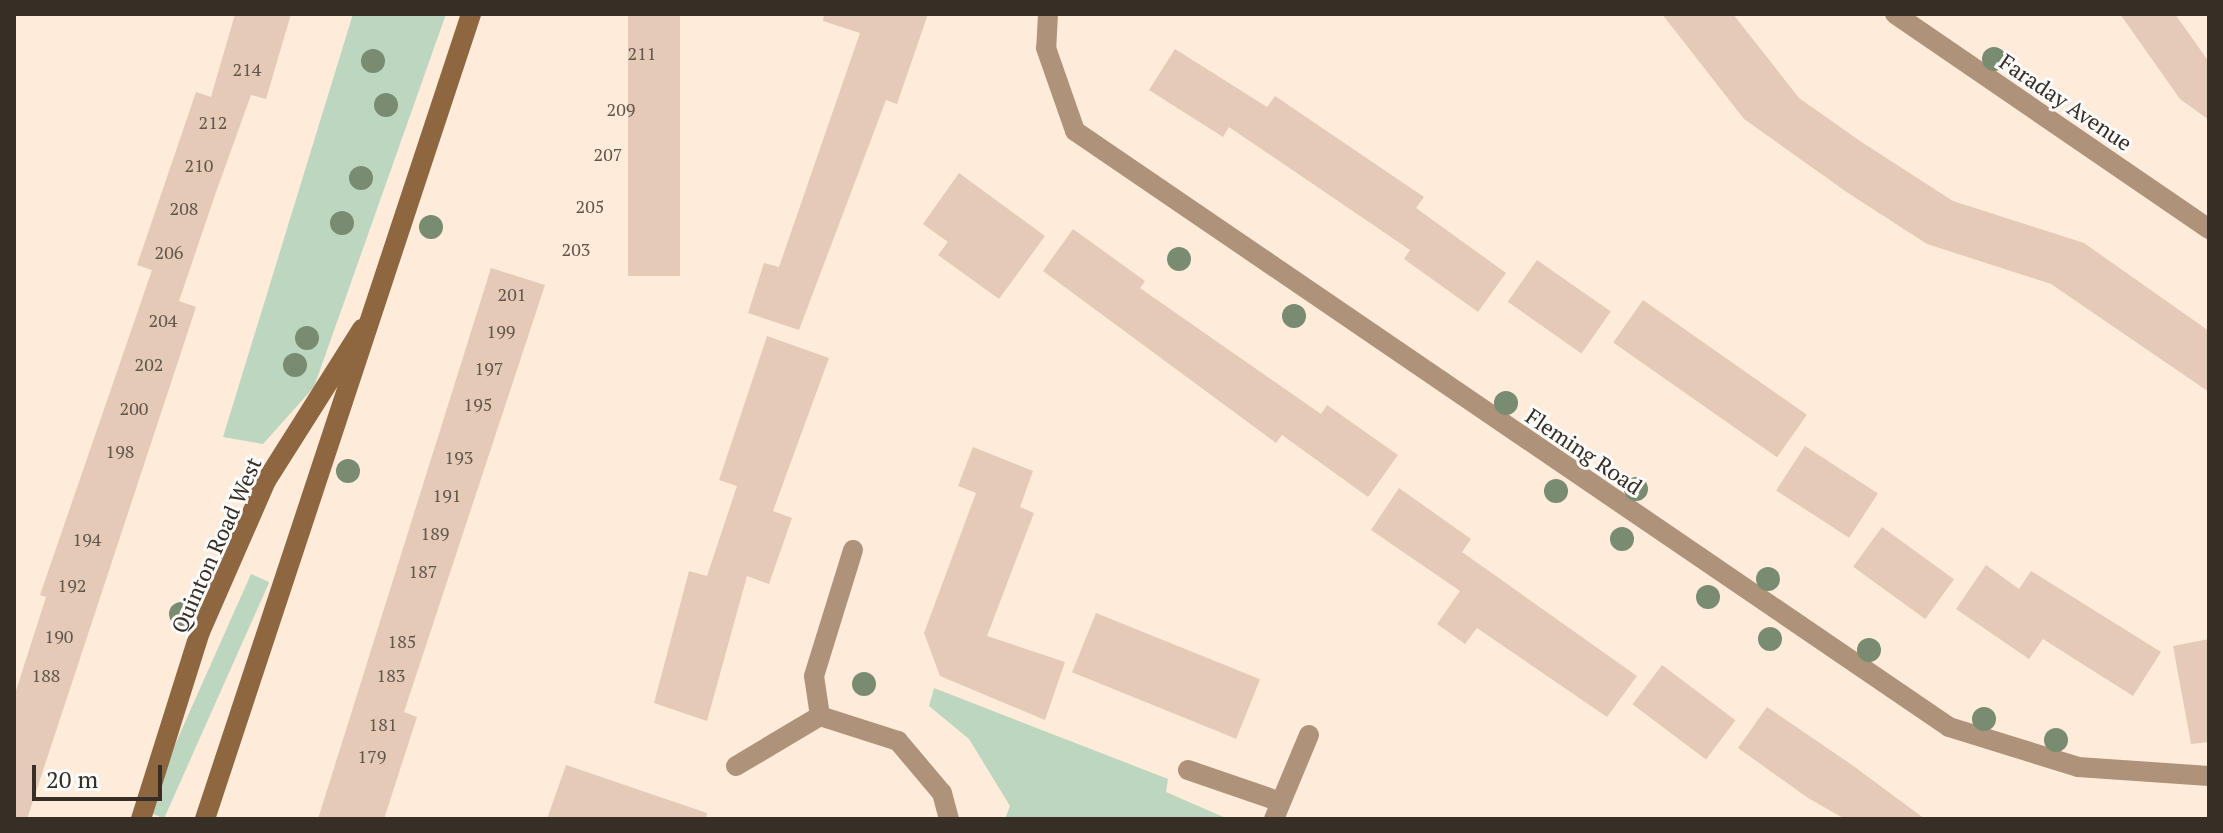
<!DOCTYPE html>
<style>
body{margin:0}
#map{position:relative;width:2223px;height:833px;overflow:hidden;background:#feebda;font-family:"PT Serif",serif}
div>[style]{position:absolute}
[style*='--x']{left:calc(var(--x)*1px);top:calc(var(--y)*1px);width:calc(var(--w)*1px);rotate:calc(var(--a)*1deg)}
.green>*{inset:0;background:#bcd6bf;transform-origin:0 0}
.building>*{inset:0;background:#e4cab7;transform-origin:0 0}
.street>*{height:20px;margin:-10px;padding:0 10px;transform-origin:10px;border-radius:10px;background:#ae937a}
.secondary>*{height:20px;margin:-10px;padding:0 10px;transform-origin:10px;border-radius:10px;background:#8e6741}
.trees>*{width:24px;height:24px;margin:-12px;border-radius:50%;background:#798b71}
span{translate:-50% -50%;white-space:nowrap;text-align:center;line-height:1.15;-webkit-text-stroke:6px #fcfcfc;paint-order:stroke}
.number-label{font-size:18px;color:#62554a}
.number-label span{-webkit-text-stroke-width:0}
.street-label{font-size:22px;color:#372e25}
.frame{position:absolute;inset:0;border:16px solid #372e25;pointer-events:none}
.scale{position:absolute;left:32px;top:765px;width:130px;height:36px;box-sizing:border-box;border:4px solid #372e25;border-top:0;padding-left:10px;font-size:24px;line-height:28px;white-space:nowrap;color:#372e25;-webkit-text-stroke:6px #fcfcfc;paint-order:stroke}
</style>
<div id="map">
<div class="green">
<i style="clip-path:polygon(353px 14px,446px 14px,314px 387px,263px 444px,223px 437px)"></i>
<i style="left:251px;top:574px;width:20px;height:259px;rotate:24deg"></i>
<i style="clip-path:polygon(934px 688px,1168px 779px,1166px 792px,1228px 819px,1005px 819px,1010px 806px,969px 739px,929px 706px)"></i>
</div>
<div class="building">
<i style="clip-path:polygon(235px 14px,291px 14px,266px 99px,251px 95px,215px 195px,179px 301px,196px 307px,27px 819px,14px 819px,14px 697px,46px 597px,40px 595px,152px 270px,137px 265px,196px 92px,211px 97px)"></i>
<i style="left:628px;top:14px;width:52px;height:262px"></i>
<i style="clip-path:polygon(824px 14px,928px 14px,897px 104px,886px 100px,799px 330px,748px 313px,764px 263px,779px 267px,860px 33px,823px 21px)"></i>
<i style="clip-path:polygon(1662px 14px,1733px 14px,1799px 98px,1860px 141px,1953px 201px,2084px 243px,2209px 331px,2209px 392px,2051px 284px,1927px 244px,1848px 193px,1744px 119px)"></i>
<i style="clip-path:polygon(2120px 14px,2175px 14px,2209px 62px,2209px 120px,2180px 99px)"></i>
<i style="clip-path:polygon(1175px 49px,1267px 107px,1275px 96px,1424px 197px,1416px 208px,1506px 273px,1478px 312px,1404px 259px,1410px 250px,1229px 127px,1223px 137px,1149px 90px)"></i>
<i style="clip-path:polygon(959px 173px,1045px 236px,999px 299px,938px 255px,948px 242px,923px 224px)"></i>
<i style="clip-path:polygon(1073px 229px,1145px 281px,1140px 288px,1321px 414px,1327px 405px,1398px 455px,1368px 497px,1282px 435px,1276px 443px,1043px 271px)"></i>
<i style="left:1537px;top:260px;width:90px;height:51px;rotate:35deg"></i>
<i style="clip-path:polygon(491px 268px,545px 285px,404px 712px,417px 717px,384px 819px,318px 819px)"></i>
<i style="left:1643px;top:300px;width:200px;height:52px;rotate:35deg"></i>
<i style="clip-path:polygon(767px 336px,829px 358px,773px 511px,792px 518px,769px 584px,747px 576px,707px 721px,654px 703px,689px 571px,707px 576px,737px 486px,719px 480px)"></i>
<i style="left:1805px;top:446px;width:87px;height:53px;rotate:33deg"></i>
<i style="clip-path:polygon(973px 447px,1033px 471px,1020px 507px,1034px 513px,987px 636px,1065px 662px,1045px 720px,940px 676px,924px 633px,976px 493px,958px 486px)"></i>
<i style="clip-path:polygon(1399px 488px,1471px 539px,1462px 552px,1637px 676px,1607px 717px,1477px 628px,1465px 644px,1437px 624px,1460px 591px,1371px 530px)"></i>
<i style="left:1882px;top:527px;width:89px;height:49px;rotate:36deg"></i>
<i style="clip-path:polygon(1986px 565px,2019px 589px,2031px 571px,2161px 652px,2133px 696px,2043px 639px,2029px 659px,1956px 609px)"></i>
<i style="left:1096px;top:613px;width:177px;height:64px;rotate:22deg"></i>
<i style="clip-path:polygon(2209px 639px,2209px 742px,2191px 744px,2173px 646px)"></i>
<i style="left:1662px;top:665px;width:92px;height:49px;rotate:37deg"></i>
<i style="clip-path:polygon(1767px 707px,1852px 765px,1925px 819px,1845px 819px,1808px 798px,1738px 748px)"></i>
<i style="clip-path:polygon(566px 765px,707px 813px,706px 819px,547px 819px)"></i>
</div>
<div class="street">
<i style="--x:1048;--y:14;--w:34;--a:93"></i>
<i style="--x:1046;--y:48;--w:88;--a:70.7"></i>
<i style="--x:1075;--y:131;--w:1058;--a:34.29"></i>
<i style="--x:1949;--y:727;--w:135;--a:17.2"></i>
<i style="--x:2078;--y:767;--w:131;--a:3.9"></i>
<i style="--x:1895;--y:14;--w:381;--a:34.4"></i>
<i style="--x:820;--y:716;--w:40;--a:-98.5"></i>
<i style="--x:814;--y:676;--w:132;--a:-72.8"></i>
<i style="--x:736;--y:766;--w:98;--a:-30.8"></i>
<i style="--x:820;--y:716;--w:82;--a:17.8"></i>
<i style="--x:898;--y:741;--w:68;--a:49.8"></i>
<i style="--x:942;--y:793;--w:27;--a:75"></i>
<i style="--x:1188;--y:770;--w:95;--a:19"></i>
<i style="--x:1274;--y:819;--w:91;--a:-67.4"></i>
</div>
<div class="secondary">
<i style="--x:141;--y:819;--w:196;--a:-72.5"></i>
<i style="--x:200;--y:632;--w:165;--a:-66.4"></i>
<i style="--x:266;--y:481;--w:180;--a:-57.7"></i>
<i style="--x:205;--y:819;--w:848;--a:-71.71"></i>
</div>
<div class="trees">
<i style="left:1994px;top:59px"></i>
<i style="left:373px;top:61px"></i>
<i style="left:386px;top:105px"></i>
<i style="left:361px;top:178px"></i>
<i style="left:342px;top:223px"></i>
<i style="left:431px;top:227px"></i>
<i style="left:1179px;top:259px"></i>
<i style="left:1294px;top:316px"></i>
<i style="left:307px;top:338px"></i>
<i style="left:295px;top:365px"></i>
<i style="left:1506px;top:403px"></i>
<i style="left:348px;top:471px"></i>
<i style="left:1636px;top:489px"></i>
<i style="left:1556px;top:491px"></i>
<i style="left:1622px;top:539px"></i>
<i style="left:1768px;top:579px"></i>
<i style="left:1708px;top:597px"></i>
<i style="left:181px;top:614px"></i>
<i style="left:1770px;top:639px"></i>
<i style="left:1869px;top:650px"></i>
<i style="left:864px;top:684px"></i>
<i style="left:1984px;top:719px"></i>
<i style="left:2056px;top:740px"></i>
</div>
<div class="number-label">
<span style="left:642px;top:53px">211</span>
<span style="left:247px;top:69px">214</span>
<span style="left:621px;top:109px">209</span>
<span style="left:213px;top:122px">212</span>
<span style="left:608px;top:154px">207</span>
<span style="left:199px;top:165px">210</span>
<span style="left:590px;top:206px">205</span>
<span style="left:184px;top:208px">208</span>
<span style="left:576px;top:249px">203</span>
<span style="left:169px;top:252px">206</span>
<span style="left:512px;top:294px">201</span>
<span style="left:163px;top:320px">204</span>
<span style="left:501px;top:331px">199</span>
<span style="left:149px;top:364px">202</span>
<span style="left:489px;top:368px">197</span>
<span style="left:478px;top:404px">195</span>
<span style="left:134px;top:408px">200</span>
<span style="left:120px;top:451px">198</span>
<span style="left:459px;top:457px">193</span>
<span style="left:447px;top:495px">191</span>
<span style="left:435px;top:533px">189</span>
<span style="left:87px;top:539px">194</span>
<span style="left:423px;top:571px">187</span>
<span style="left:72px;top:585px">192</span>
<span style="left:59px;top:636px">190</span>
<span style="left:402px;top:641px">185</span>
<span style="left:46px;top:675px">188</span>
<span style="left:391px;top:675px">183</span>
<span style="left:383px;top:724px">181</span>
<span style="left:372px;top:756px">179</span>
</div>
<div class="street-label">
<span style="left:2066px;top:102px;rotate:34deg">Faraday Avenue</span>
<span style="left:1584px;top:451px;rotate:34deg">Fleming Road</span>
<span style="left:216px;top:545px;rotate:-66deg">Quinton Road West</span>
</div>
<div class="frame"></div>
<div class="scale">20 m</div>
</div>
